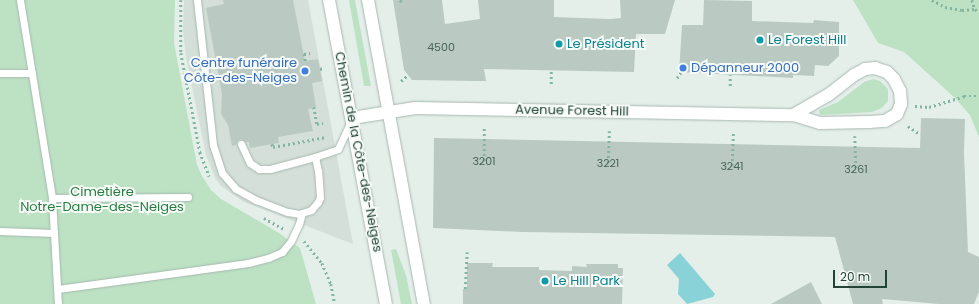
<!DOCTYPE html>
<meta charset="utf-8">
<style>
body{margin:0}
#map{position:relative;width:979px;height:304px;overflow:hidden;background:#e5efea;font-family:Poppins,sans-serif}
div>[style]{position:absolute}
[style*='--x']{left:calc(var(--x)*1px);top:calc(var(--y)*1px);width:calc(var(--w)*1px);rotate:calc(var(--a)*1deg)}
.built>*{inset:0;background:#d3dfd8}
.green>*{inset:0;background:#bce2c3}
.water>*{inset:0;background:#89d2d8}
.building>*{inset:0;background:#bacac2}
.path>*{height:2.5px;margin-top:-1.25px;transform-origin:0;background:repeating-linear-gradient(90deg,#83b5a1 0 2px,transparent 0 5px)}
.roads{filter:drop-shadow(0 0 1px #a7b8b1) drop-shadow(0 0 1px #a7b8b1)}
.service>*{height:7px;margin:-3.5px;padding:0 3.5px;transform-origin:3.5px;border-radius:3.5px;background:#fff}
.minor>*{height:12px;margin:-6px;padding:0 6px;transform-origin:6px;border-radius:6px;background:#fff}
.secondary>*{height:12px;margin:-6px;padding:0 6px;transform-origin:6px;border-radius:6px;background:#fff}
.dots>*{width:11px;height:11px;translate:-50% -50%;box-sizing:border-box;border:2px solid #f6fbf8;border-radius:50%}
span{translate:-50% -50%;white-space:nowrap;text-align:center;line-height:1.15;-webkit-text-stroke:4px #f6fbf8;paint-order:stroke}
.number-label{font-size:11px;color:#48655a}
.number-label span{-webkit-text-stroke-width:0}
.culture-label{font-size:13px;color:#0d838f}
.left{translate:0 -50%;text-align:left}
.shop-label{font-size:13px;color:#366cbe}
.right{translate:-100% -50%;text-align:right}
.street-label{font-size:13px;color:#224337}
.park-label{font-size:13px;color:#287d42}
.scale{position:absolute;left:833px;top:270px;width:54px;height:18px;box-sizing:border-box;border:2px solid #224337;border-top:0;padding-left:5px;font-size:12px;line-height:14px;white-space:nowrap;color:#224337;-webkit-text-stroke:3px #f6fbf8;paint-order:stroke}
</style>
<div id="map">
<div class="built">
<i style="clip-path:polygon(184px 0,308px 0,353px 244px,244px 202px,221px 186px,215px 178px,206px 155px,186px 57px,183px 29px)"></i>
</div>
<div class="green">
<i style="clip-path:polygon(0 0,175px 0,174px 43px,197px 165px,202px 176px,211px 190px,221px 199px,279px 233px,300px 248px,316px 304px,0 304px)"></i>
<i style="clip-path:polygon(349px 0,355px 0,371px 86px,364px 86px)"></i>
<i style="clip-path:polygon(853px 0,979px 0,979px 137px,970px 115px,954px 97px,904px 52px,878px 43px)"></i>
<i style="clip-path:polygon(873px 79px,880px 81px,888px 89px,888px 101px,882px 108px,872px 112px,820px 115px,819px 110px,838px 102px,864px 82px)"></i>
<i style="clip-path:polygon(396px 249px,406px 275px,412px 304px,401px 304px,391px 250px)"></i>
</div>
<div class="water">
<i style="clip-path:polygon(680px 253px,715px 294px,713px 297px,687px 304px,678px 294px,679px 279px,667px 265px)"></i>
</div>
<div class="building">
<i style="clip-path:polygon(223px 0,293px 0,305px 61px,318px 59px,322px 81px,312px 83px,316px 107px,308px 109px,313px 131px,278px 137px,279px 143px,272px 144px,250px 148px,249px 142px,246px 142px,241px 139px,237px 141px,236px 145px,232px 146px,228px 125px,221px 114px,222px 94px,206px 8px,224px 4px)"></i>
<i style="clip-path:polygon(393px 0,442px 0,445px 24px,480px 19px,478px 0,554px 0,554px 17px,610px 19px,621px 18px,620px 0,675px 0,665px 34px,636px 34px,634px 72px,484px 69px,486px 81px,475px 81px,412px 80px,404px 70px)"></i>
<i style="clip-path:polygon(704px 0,752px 1px,752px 21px,813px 23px,814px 20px,839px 22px,839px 56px,828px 66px,815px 65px,814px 76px,793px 75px,793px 78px,679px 72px,682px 25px,703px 25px)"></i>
<i style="clip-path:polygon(921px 118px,965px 119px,964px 153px,968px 252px,979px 257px,979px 292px,974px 304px,939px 304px,882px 299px,883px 304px,853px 304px,835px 237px,523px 232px,433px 228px,434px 138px,920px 148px)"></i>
<i style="clip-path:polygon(467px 263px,493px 263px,492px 267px,539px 267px,539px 270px,572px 271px,572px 266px,587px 267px,586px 264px,618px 264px,618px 268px,623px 268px,622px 304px,463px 304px,463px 289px,467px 289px)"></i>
<i style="clip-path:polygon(811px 282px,822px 304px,771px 304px)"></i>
</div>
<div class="path">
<i style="--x:181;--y:0;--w:53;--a:90"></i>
<i style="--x:181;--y:53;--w:101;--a:79.1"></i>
<i style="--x:200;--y:152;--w:26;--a:69"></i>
<i style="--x:400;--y:0;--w:3;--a:45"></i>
<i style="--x:932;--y:0;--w:15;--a:28"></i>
<i style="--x:945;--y:7;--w:17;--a:10"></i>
<i style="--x:962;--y:10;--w:13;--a:-4"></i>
<i style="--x:975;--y:9;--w:5;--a:37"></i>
<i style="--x:972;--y:0;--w:9;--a:72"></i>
<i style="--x:305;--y:61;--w:7;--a:-98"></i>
<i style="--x:304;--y:54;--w:6;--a:-9"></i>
<i style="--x:320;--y:69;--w:4;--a:-14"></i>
<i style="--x:677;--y:78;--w:7;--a:-56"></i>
<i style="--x:401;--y:81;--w:9;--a:-41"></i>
<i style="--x:551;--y:84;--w:14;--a:-90"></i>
<i style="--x:730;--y:86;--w:11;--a:-90"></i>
<i style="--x:915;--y:106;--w:14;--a:4"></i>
<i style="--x:929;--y:107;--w:37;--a:-17"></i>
<i style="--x:964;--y:96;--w:15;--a:0"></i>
<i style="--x:314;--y:107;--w:17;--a:80"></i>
<i style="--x:317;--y:124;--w:6;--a:-9"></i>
<i style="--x:908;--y:126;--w:14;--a:34"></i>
<i style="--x:855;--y:136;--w:33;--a:88"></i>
<i style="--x:272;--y:144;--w:3;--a:72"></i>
<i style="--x:273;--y:147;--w:54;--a:-10.7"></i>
<i style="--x:484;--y:161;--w:33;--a:-90"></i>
<i style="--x:608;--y:163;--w:32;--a:-88"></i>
<i style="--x:732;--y:166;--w:33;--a:-88"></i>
<i style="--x:264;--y:218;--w:23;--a:29"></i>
<i style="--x:304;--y:241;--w:28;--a:51"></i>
<i style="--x:322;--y:263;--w:23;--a:67"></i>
<i style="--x:331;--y:284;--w:20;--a:79"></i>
<i style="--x:465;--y:289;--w:37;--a:-87"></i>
</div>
<div class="roads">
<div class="service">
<i style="--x:20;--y:0;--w:201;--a:80.8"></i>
<i style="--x:52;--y:198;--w:35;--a:87"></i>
<i style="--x:197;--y:0;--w:146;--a:83.7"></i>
<i style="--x:213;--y:145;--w:29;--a:72"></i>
<i style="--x:222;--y:173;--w:21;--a:49"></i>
<i style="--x:236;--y:189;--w:23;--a:29"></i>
<i style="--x:256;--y:200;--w:34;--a:21"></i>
<i style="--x:288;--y:212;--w:11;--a:10"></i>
<i style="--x:299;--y:214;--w:13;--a:-18"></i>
<i style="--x:311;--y:210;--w:11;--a:-49"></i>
<i style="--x:318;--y:202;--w:5;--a:-68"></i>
<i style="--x:320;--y:197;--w:26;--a:-94"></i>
<i style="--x:318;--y:171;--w:14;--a:-102"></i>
<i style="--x:315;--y:157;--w:24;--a:-19"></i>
<i style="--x:338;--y:149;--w:31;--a:-65"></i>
<i style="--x:0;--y:73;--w:32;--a:0"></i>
<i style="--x:241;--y:144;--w:21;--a:65"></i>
<i style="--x:250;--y:163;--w:11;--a:34"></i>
<i style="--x:259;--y:169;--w:11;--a:0"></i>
<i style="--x:270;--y:169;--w:47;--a:-14.9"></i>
<i style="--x:52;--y:198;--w:136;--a:-0.4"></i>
<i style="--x:0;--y:231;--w:54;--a:2.1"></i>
<i style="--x:54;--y:233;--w:71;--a:86.8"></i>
<i style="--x:58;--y:289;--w:192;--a:-7.8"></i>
<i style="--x:248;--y:263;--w:21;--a:-14"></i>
<i style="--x:268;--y:258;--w:15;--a:-23"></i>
<i style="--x:282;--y:252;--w:14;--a:-51"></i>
<i style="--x:291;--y:241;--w:19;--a:-65"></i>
<i style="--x:299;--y:224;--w:11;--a:-75"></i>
</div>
<div class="minor">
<i style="--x:352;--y:118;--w:64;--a:-9"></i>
<i style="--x:415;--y:108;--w:379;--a:1.1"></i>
<i style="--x:794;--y:115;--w:27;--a:17"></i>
<i style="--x:820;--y:123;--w:49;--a:-1.2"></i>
<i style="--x:869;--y:122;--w:16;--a:-4"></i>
<i style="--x:885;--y:121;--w:14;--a:-30"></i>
<i style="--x:897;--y:114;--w:11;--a:-68"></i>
<i style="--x:901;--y:104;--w:13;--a:-94"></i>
<i style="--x:900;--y:91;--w:13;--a:-117"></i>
<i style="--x:894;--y:79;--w:10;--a:-135"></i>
<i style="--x:887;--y:72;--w:13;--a:-162"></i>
<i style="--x:875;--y:68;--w:10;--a:174"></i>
<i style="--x:865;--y:69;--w:13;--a:151"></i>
<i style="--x:854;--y:75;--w:33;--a:142"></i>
<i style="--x:828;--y:95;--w:39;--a:150"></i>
</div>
<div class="secondary">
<i style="--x:329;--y:0;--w:309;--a:79.4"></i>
<i style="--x:368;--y:0;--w:309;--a:79.6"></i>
</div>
</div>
<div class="dots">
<i style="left:760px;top:40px;background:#0f9aa8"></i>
<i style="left:559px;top:44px;background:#0f9aa8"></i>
<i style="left:683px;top:68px;background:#3f7fe0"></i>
<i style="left:305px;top:71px;background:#3f7fe0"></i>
<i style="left:545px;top:281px;background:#0f9aa8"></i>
</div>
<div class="number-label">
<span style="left:441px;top:47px">4500</span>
<span style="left:484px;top:161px">3201</span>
<span style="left:608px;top:163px">3221</span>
<span style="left:732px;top:166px">3241</span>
<span style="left:856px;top:169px">3261</span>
</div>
<div class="culture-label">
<span class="left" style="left:768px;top:40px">Le Forest Hill</span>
<span class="left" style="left:567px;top:44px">Le Président</span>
<span class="left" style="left:553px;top:281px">Le Hill Park</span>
</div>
<div class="shop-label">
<span class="right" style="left:297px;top:71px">Centre funéraire<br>Côte-des-Neiges</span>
<span class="left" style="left:691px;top:68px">Dépanneur 2000</span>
</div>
<div class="street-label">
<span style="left:572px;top:111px;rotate:1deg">Avenue Forest Hill</span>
<span style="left:358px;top:152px;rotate:79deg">Chemin de la Côte-des-Neiges</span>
</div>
<div class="park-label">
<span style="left:102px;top:200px">Cimetière<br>Notre-Dame-des-Neiges</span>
</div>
<div class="scale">20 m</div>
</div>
